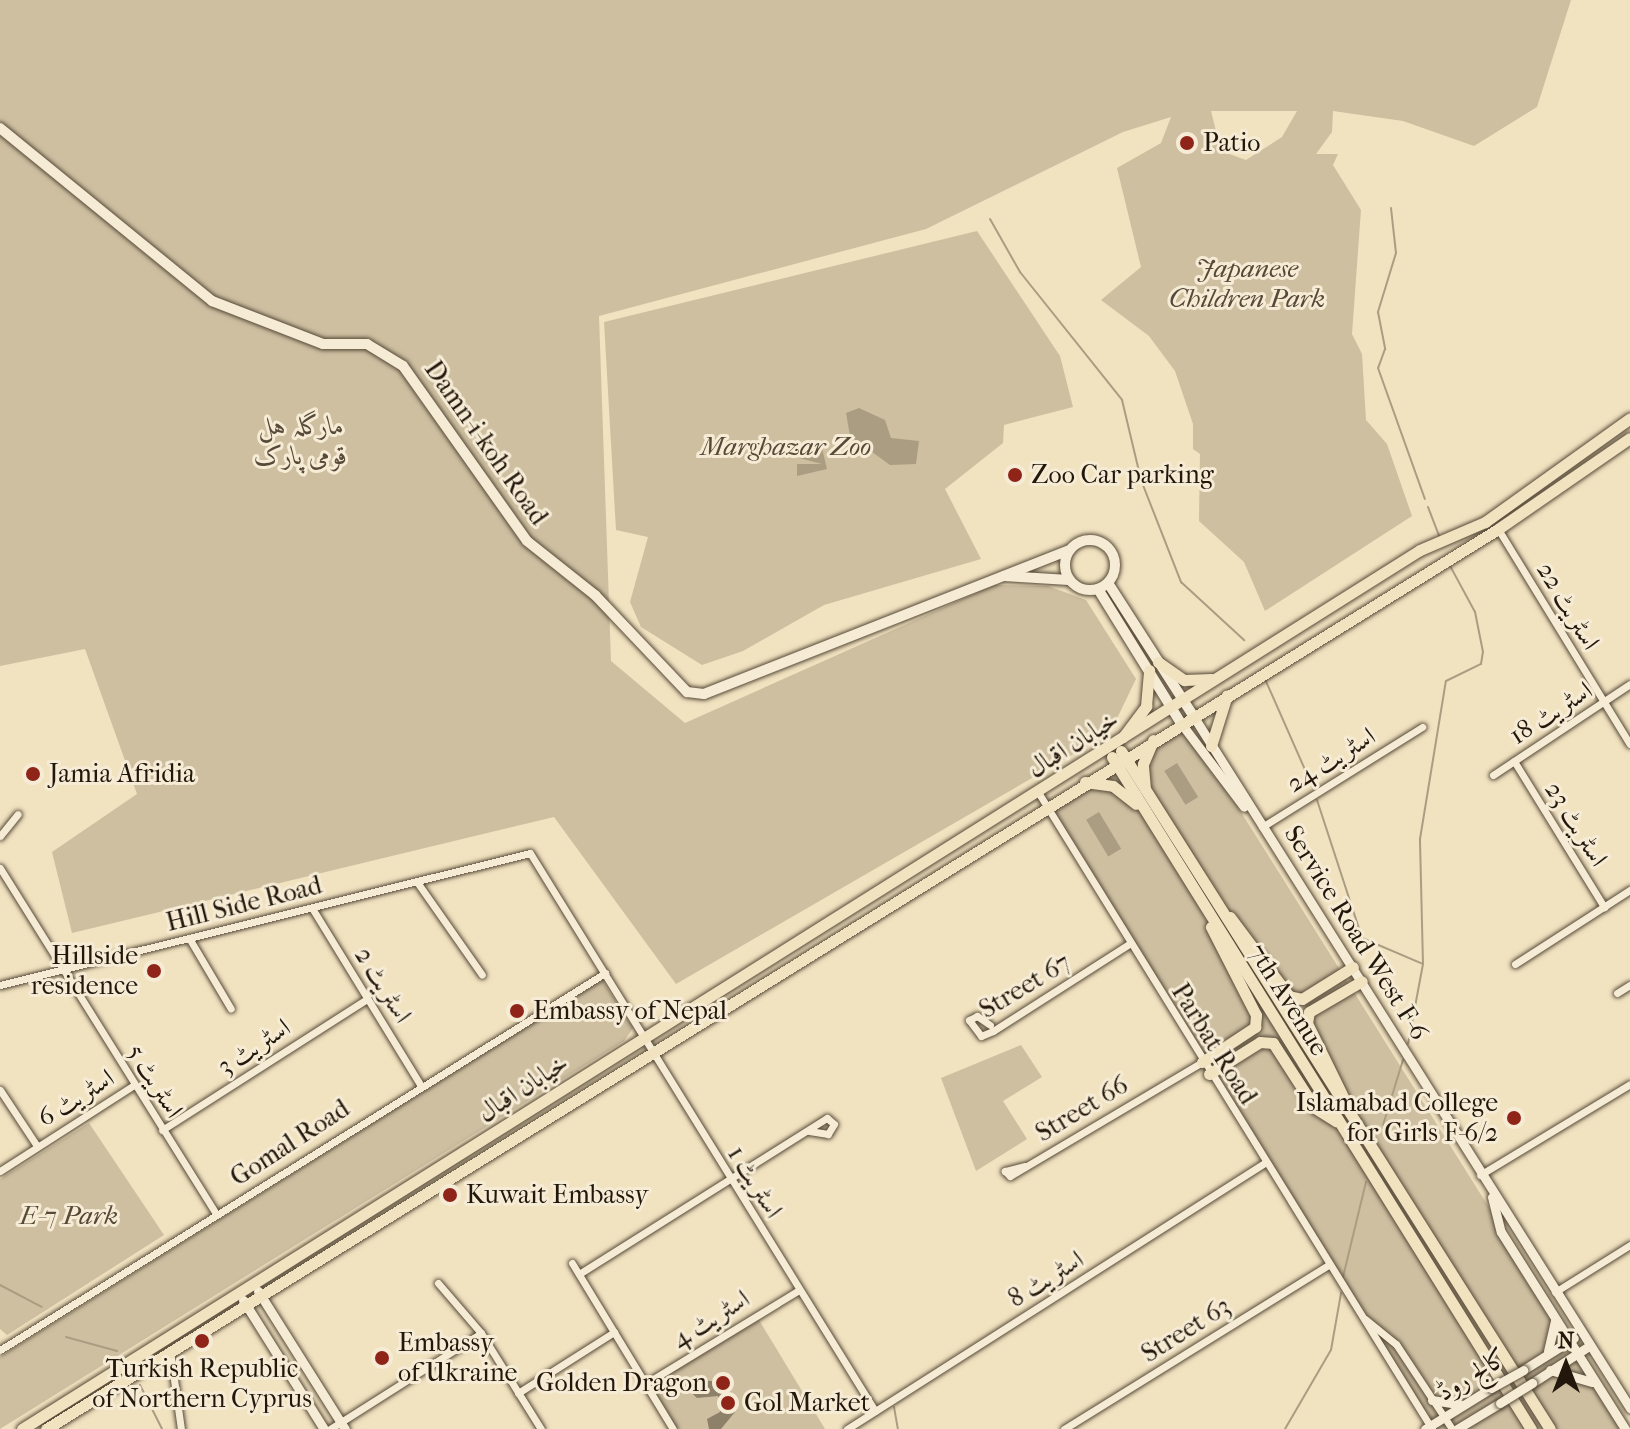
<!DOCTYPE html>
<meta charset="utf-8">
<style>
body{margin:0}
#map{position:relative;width:1630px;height:1429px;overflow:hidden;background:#f1e2c0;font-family:"IM FELL French Canon",Amiri,serif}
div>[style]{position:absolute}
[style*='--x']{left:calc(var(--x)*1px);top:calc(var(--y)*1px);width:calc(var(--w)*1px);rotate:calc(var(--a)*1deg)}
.green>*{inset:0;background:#cebfa1}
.water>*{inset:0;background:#ab9d82;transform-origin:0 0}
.stream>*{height:2px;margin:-1px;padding:0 1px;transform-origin:1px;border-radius:1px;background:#ab9d82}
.building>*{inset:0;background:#8e8169}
.roads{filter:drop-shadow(0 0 2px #564a38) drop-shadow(0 0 2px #564a38)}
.minor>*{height:7px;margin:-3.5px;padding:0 3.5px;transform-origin:3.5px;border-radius:3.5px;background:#f6ecd6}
.tertiary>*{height:9px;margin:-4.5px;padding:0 4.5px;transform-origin:4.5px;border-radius:4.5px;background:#f6ecd6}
.secondary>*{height:10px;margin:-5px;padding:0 5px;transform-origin:5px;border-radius:5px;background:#f6ecd6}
.secondary>.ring{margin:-5px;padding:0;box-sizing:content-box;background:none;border:10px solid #f6ecd6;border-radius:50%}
.primary>*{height:11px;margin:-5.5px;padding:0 5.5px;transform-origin:5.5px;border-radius:5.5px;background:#f1e2c0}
.bridges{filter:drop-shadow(0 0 2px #564a38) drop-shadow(0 0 2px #564a38)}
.tertiary-bridge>*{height:9px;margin:-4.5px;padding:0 4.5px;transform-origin:4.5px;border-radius:4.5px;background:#f6ecd6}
.dots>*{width:22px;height:22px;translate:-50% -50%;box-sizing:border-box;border:4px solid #f6ecd6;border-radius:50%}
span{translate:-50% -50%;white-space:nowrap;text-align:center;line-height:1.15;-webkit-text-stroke:6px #f6ecd6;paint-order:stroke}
.poi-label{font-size:26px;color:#22170a}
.left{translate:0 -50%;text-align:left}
.right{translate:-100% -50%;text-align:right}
.park-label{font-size:26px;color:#564937;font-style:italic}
.street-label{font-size:26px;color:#22170a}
.north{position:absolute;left:1526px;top:1325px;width:80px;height:80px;-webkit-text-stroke:6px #f6ecd6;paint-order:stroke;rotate:0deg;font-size:22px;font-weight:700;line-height:32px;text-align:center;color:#22170a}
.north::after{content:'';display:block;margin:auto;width:28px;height:36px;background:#22170a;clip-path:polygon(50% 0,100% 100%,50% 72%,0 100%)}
</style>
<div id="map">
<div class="green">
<i style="clip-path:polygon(evenodd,0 0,1571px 0,1537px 107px,1474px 146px,1403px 121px,1333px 111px,1332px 132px,1316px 154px,1338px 154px,1333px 165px,1361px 210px,1352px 334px,1362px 354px,1366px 420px,1387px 444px,1412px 516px,1265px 611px,1244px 562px,1199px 521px,1200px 454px,1193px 449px,1193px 424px,1175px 371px,1149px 336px,1101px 300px,1141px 267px,1117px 168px,1161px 143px,1171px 117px,1123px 132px,926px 229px,599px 316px,611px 661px,685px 723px,994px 585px,1048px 586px,1086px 600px,1136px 679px,1110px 733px,676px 984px,554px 817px,72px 933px,52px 852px,137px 794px,85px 649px,0 666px,0 0,1211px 111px,1297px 111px,1282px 137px,1246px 160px,1221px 151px,1211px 111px)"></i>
<i style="clip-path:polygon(977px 231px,1060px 356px,1073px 407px,1004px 425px,1003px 443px,945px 489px,981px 559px,824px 605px,743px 651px,702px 665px,641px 627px,630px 602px,648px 537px,616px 530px,604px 322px)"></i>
<i style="clip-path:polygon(1187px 726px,1628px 1429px,1435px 1429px,1053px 810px)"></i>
<i style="clip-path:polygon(602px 980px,633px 1028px,624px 1041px,0 1429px,0 1357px)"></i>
<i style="clip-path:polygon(1021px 1045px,1042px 1077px,1003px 1101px,1027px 1139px,976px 1171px,941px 1078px)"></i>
<i style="clip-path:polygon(89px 1123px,164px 1235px,7px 1335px,0 1329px,0 1179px)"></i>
<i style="clip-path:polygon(756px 1315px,825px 1429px,673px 1429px,645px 1384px)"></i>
</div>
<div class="water">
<i style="clip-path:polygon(859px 408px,885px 420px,891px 438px,919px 441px,916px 464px,890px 465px,850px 436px,846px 413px)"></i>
<i style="clip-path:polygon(820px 440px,827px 469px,797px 476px,797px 464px,822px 464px,799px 458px,801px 448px)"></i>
<i style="left:1177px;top:763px;width:40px;height:15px;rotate:58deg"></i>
<i style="left:1099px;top:812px;width:43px;height:15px;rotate:59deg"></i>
</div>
<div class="stream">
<i style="--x:1391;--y:208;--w:45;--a:83.7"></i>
<i style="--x:1396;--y:253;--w:62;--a:107"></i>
<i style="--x:1378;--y:312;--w:38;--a:79"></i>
<i style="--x:1385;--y:349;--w:20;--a:110"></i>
<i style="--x:1378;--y:368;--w:139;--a:70.3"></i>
<i style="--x:990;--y:219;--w:61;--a:60.5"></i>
<i style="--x:1020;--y:272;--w:164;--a:51.4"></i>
<i style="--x:1122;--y:400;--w:82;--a:76.6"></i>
<i style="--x:1141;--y:480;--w:110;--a:68.6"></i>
<i style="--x:1181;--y:582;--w:86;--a:42.6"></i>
<i style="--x:1428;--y:507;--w:31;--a:69"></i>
<i style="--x:1265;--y:679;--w:119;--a:66.2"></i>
<i style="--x:1317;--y:800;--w:145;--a:71.9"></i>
<i style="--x:1362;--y:938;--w:66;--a:23.1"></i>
<i style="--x:1423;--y:964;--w:81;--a:100.6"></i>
<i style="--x:1423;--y:964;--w:125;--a:-91.4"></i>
<i style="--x:1420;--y:839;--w:160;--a:-80.7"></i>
<i style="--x:1446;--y:681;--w:39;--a:-26"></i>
<i style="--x:1481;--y:664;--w:12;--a:-81"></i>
<i style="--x:1483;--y:652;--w:41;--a:-101.3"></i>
<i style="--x:1475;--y:612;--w:55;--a:-118.4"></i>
<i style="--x:1383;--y:1125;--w:68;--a:-72.9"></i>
<i style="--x:1343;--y:1277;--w:98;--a:-76.4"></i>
<i style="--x:0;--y:1285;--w:47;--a:27.6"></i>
<i style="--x:66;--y:1337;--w:53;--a:15.4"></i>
<i style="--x:140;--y:1385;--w:49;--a:63.4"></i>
<i style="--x:894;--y:1407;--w:22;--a:80"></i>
<i style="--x:1285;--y:1429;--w:91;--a:-59.8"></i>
<i style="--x:1331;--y:1350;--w:58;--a:-80"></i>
</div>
<div class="building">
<i style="clip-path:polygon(702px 1380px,720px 1382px,735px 1398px,735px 1412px,721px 1429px,709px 1429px,707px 1419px,720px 1412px,718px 1396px,697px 1398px,686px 1388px)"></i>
</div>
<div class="roads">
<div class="minor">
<i style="--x:1498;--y:529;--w:252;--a:58.5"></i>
<i style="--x:1514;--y:761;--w:172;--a:58.3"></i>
<i style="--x:1493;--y:775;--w:164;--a:-33.6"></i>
<i style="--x:1038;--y:792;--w:749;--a:58.26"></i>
<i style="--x:1262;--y:827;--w:189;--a:-32"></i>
<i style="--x:0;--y:836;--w:28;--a:-51"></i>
<i style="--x:0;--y:868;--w:408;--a:58"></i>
<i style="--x:417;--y:882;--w:113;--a:55"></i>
<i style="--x:312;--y:908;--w:206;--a:58.5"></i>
<i style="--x:189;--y:938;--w:82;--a:59.4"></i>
<i style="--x:1515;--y:964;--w:137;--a:-32.8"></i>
<i style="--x:0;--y:985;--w:546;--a:-13.99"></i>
<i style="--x:530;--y:853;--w:656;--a:58.27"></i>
<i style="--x:1617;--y:993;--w:15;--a:-32"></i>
<i style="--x:990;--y:1025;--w:16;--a:-145"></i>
<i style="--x:977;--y:1016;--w:9;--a:153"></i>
<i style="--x:969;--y:1020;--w:20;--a:53"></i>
<i style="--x:981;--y:1036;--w:13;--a:-23"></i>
<i style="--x:993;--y:1031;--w:161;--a:-32.6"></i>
<i style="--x:0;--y:1090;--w:67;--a:56.5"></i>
<i style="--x:162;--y:1130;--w:243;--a:-32.6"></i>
<i style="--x:1025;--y:1166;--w:21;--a:166"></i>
<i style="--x:1005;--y:1171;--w:7;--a:45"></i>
<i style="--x:1010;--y:1176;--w:223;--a:-30.7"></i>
<i style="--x:0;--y:1171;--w:159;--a:-32.7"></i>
<i style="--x:1480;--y:1175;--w:175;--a:-31.2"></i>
<i style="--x:572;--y:1263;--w:194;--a:58.7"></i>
<i style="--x:579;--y:1274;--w:293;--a:-32.2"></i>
<i style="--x:827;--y:1118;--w:9;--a:41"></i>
<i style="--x:834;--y:1124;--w:12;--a:121"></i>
<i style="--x:828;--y:1134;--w:19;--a:-171"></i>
<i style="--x:438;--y:1283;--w:66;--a:49.3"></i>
<i style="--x:481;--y:1333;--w:113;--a:58"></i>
<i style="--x:1555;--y:1292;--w:89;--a:-32.1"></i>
<i style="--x:1365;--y:1319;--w:40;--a:39"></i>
<i style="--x:1396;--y:1344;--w:102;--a:56.6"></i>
<i style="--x:0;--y:1350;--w:713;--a:-31.93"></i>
<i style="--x:170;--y:1351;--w:79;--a:82"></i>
<i style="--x:645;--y:1384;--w:180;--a:-31.4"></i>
<i style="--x:518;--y:1393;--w:114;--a:-32.4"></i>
<i style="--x:330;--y:1429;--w:179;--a:-32.4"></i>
<i style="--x:847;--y:1429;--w:495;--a:-32.5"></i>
<i style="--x:1064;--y:1429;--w:312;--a:-31.8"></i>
</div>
<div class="tertiary">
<i style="--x:1192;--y:714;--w:821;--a:57.74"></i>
<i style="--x:1180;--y:722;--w:106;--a:53"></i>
<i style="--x:1492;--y:1197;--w:36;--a:76"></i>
<i style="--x:1501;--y:1232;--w:233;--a:57.8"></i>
<i style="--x:258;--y:1291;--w:163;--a:57.8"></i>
<i style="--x:243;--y:1300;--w:152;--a:57.9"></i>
<i style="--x:1548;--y:1351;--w:32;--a:-77"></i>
<i style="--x:1523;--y:1370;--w:60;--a:-32.1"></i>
<i style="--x:1550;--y:1370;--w:44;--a:15.9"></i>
<i style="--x:1532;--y:1383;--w:68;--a:-33"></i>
<i style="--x:1432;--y:1400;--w:31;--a:9"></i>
<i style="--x:1425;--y:1429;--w:78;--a:-31.8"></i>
<i style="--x:1457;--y:1429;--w:50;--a:-31.2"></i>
</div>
<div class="secondary">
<i style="--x:0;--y:128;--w:274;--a:39.2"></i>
<i style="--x:212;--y:301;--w:119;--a:21.2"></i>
<i style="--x:323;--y:344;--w:44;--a:0"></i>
<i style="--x:367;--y:344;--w:42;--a:31.4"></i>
<i style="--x:403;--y:366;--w:214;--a:54.7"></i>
<i style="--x:527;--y:541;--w:87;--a:38.5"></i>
<i style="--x:595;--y:595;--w:134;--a:46.5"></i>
<i style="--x:687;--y:692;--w:17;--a:7"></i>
<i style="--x:704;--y:694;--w:393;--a:-21.5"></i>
<i class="ring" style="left:1065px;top:540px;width:40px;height:40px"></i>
<i style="--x:1004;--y:576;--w:65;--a:3.5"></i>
<i style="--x:1108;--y:583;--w:156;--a:57.3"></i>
<i style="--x:1098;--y:589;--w:156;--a:58.3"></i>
</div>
<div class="primary">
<i style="--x:1158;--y:662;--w:32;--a:35"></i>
<i style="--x:1184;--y:680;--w:27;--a:-2"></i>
<i style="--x:1123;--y:737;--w:39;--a:-53"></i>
<i style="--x:1146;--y:706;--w:36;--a:-85"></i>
<i style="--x:1211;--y:746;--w:53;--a:-72.6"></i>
<i style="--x:1121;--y:751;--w:802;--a:57.68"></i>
<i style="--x:1112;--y:757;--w:792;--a:58.06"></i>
<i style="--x:1085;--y:782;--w:28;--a:8"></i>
<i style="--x:1113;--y:786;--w:29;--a:38"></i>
<i style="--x:1145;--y:789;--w:25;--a:-95"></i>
<i style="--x:1143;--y:764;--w:26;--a:-67"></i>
<i style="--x:1230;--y:917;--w:99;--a:53.2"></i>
<i style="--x:1289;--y:996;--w:13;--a:13"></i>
<i style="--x:1302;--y:999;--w:60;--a:-32.1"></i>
<i style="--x:1202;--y:1062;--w:64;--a:-33.4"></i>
<i style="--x:1255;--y:1027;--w:12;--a:-85"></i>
<i style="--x:1256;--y:1015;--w:99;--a:-117.1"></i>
<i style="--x:1209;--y:1074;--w:60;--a:-32.1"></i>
<i style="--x:1260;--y:1042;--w:13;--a:4"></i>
<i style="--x:1273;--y:1043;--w:77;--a:57.1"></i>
<i style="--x:1315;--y:1108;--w:25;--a:32"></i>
<i style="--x:1348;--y:1107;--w:93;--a:-116"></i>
<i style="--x:1307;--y:1023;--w:11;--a:-80"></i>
<i style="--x:1309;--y:1012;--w:61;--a:-30.3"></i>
<i style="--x:22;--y:1429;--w:1651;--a:-32.16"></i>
<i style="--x:1420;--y:550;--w:71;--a:-23.3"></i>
<i style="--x:1485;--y:522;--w:178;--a:-35.6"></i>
<i style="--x:46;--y:1429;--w:1708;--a:-31.79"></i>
<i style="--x:1498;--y:529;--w:160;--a:-34.6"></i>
</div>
</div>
<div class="bridges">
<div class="tertiary-bridge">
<i style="--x:1491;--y:1388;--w:37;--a:-29"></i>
<i style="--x:1500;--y:1403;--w:38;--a:-32"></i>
</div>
</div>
<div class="dots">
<i style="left:1187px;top:143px;background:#8f2418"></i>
<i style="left:1015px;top:475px;background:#8f2418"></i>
<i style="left:33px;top:774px;background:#8f2418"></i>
<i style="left:154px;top:971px;background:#8f2418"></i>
<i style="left:517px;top:1011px;background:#8f2418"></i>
<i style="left:1514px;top:1118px;background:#8f2418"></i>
<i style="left:450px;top:1195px;background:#8f2418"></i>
<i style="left:202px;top:1341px;background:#8f2418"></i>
<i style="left:382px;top:1358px;background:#8f2418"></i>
<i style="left:723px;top:1383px;background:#8f2418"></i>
<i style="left:728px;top:1403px;background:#8f2418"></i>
</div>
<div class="poi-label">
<span class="left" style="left:1203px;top:143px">Patio</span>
<span class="left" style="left:1031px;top:475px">Zoo Car parking</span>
<span class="left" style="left:49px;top:774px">Jamia Afridia</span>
<span class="right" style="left:138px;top:971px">Hillside<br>residence</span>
<span class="left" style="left:533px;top:1011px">Embassy of Nepal</span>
<span class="right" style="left:1498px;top:1118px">Islamabad College<br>for Girls F-6/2</span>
<span class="left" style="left:466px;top:1195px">Kuwait Embassy</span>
<span class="left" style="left:398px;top:1358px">Embassy<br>of Ukraine</span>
<span style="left:202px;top:1384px">Turkish Republic<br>of Northern Cyprus</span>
<span class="right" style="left:707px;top:1383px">Golden Dragon</span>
<span class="left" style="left:744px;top:1403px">Gol Market</span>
</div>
<div class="park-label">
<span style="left:1247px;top:284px">Japanese<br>Children Park</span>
<span style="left:301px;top:441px">مارگلہ ہل<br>قومی پارک</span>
<span style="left:786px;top:447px">Marghazar Zoo</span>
<span style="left:69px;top:1216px">E-7 Park</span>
</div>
<div class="street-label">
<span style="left:486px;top:443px;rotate:55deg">Damn-i-koh Road</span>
<span style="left:1568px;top:606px;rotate:59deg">اسٹریٹ 22</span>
<span style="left:1551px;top:713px;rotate:-33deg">اسٹریٹ 18</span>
<span style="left:1073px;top:744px;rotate:-32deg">خیابان اقبال</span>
<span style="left:1331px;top:760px;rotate:-32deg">اسٹریٹ 24</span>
<span style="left:1576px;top:824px;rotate:58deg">اسٹریٹ 23</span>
<span style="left:244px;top:904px;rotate:-14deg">Hill Side Road</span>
<span style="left:1356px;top:933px;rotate:58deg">Service Road West F-6</span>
<span style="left:383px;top:985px;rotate:58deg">اسٹریٹ 2</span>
<span style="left:1025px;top:986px;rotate:-31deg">Street 67</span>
<span style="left:1288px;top:1000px;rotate:58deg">7th Avenue</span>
<span style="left:1214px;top:1044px;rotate:58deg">Parbat Road</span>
<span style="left:254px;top:1047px;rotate:-33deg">اسٹریٹ 3</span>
<span style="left:155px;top:1081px;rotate:58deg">اسٹریٹ 5</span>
<span style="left:523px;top:1088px;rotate:-33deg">خیابان اقبال</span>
<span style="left:76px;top:1098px;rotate:-32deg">اسٹریٹ 6</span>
<span style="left:1082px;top:1109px;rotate:-31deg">Street 66</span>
<span style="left:290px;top:1143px;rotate:-33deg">Gomal Road</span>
<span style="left:755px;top:1182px;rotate:58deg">اسٹریٹ 1</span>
<span style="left:1046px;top:1279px;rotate:-32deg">اسٹریٹ 8</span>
<span style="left:711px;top:1319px;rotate:-32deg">اسٹریٹ 4</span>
<span style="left:1186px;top:1330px;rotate:-32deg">Street 63</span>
<span style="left:1472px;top:1375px;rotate:-31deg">کالج روڈ</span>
</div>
<div class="north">N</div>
</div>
